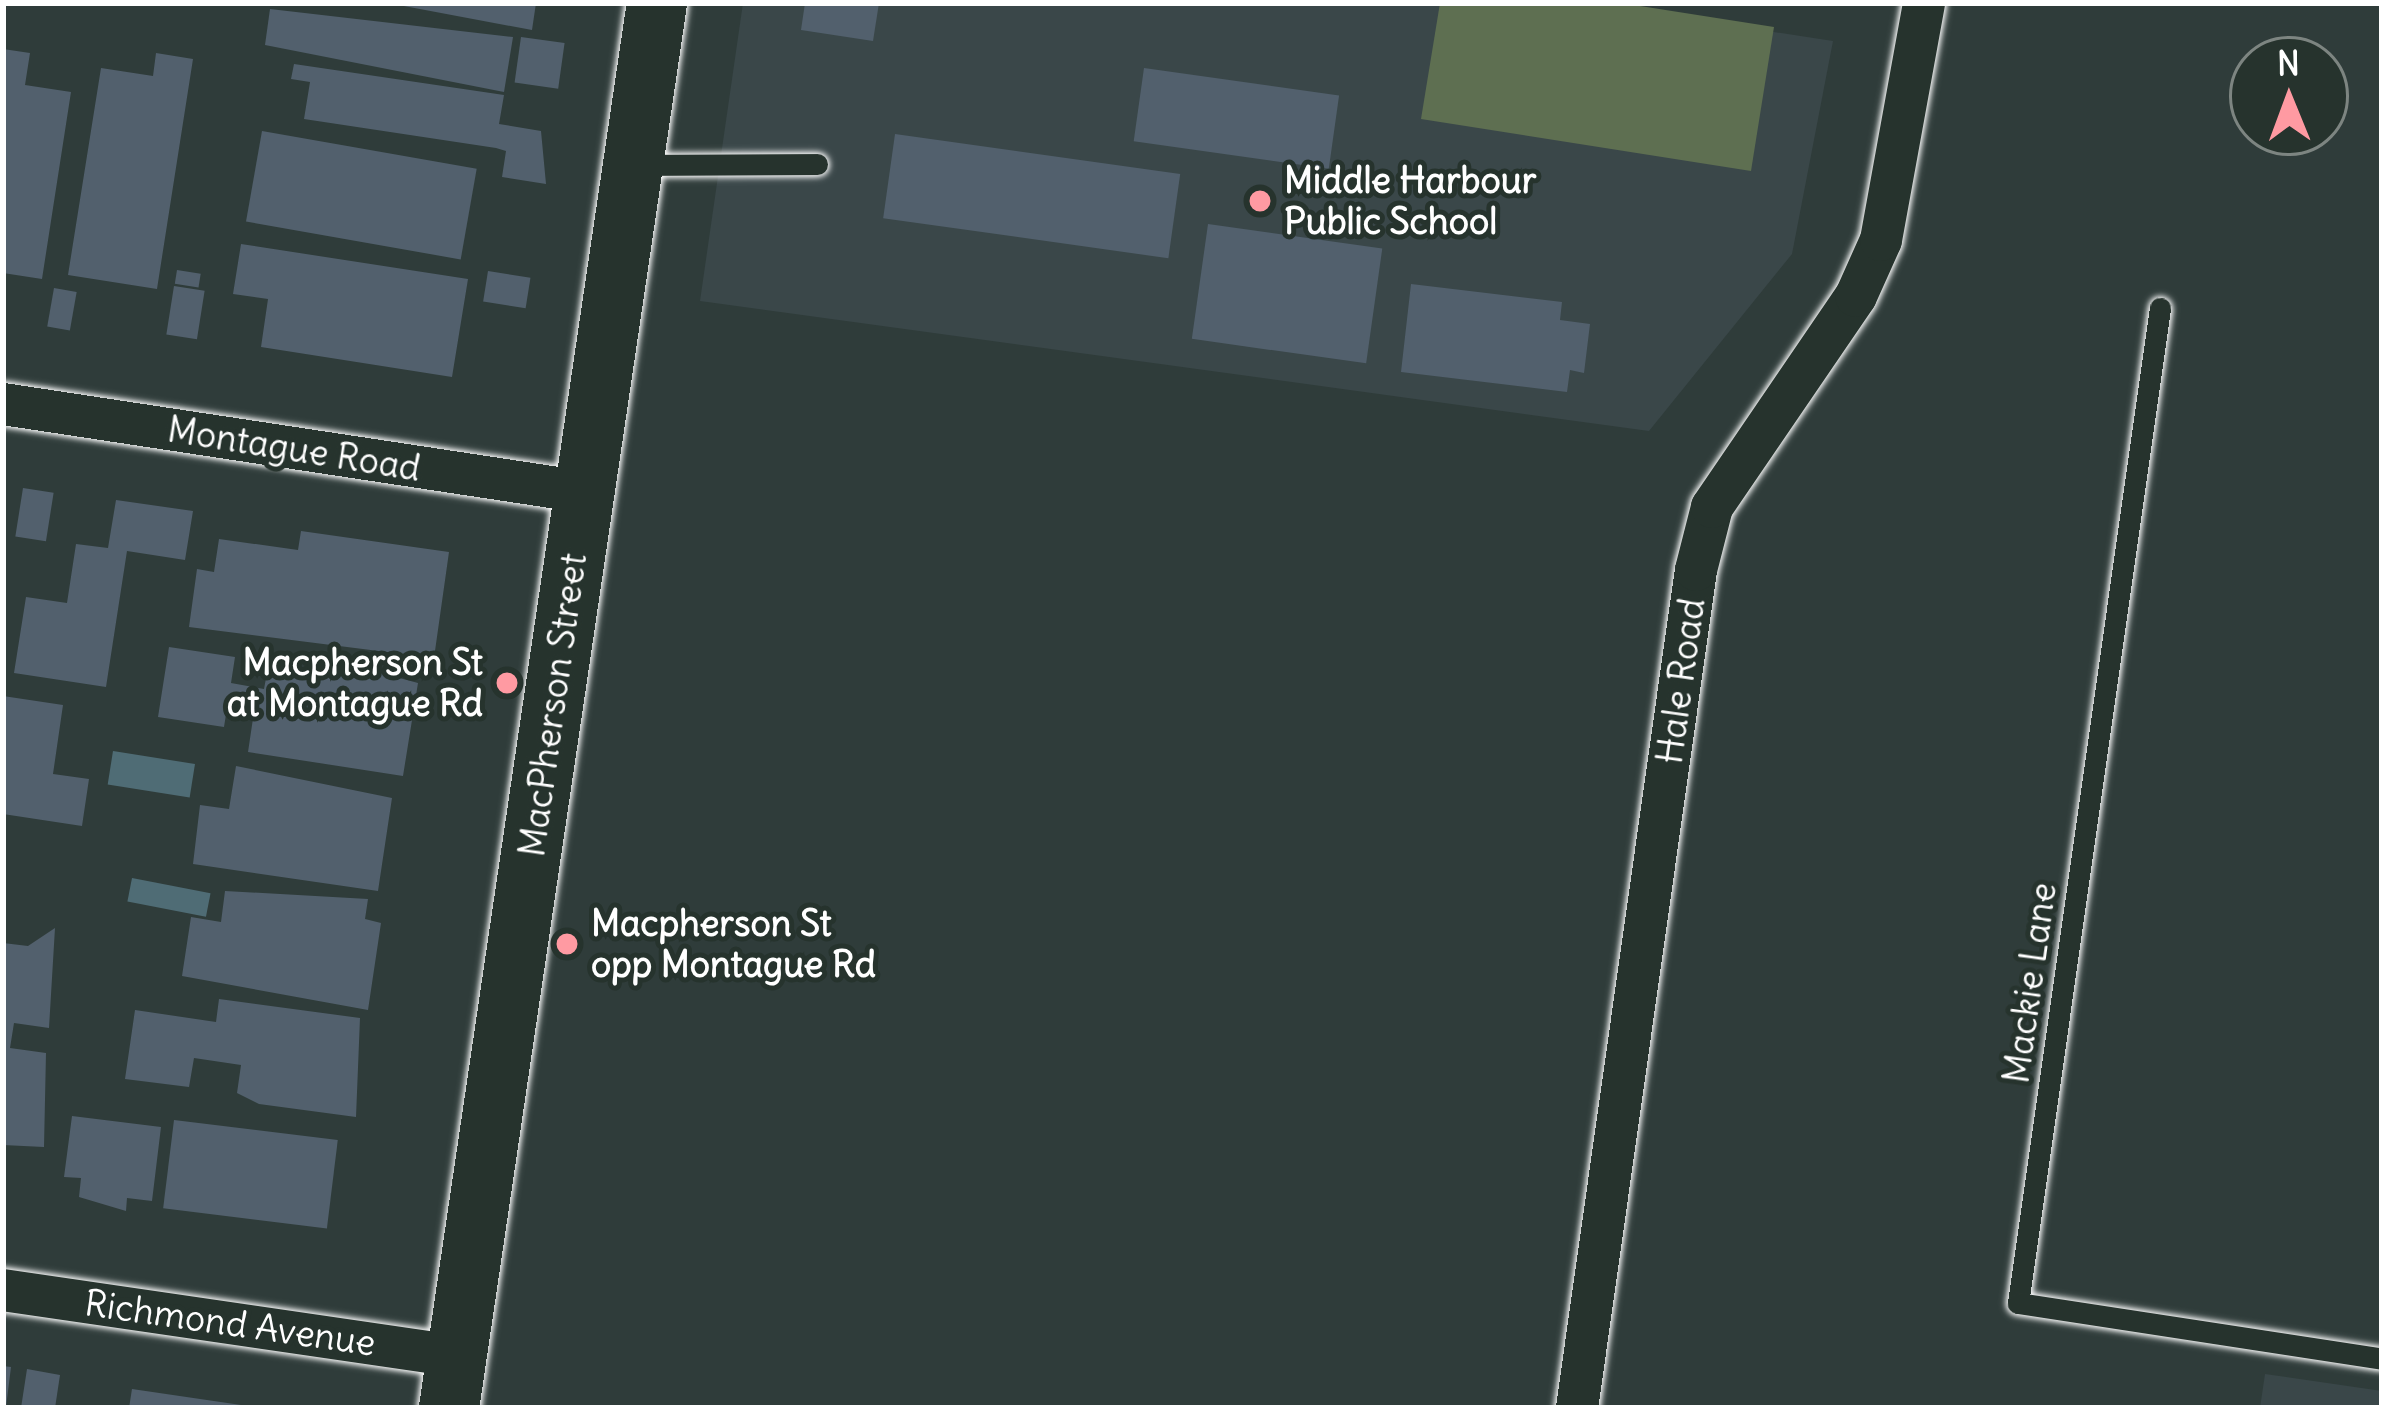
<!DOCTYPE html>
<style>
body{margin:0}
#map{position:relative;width:2385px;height:1411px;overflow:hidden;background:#2f3c3a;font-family:Delius,sans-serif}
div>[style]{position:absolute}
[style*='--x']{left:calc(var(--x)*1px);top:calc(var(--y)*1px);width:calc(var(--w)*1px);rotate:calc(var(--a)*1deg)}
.built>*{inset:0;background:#3a4749}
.green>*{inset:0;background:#5e6f51}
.water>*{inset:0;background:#4f6c75;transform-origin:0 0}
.building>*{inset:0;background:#52606d;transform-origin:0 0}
.roads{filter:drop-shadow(0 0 3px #fff) drop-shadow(0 0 3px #fff)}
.lane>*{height:21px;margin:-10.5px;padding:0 10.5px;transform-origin:10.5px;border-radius:10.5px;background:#26332d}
.street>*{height:42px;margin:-21px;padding:0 21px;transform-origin:21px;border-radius:21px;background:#26332d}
.secondary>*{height:60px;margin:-30px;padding:0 30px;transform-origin:30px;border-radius:30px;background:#26332d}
.dots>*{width:33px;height:33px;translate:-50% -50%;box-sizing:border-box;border:6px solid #26332d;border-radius:50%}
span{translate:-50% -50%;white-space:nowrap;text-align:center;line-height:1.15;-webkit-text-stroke:10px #26332d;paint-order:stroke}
.poi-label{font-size:36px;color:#fff;font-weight:700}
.left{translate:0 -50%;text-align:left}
.right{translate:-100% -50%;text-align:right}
.street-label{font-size:36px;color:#fff}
.frame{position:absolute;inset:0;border:6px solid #fff;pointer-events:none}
.north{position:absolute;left:2229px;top:36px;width:120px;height:120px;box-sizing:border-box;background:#26332d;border:3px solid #7d8581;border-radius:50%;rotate:359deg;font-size:33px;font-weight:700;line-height:48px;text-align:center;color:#fff}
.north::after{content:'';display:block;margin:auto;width:42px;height:54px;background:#ff9aa2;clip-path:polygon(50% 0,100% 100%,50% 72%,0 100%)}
</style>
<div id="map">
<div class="built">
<i style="clip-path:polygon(743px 3px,1584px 3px,1833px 41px,1792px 254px,1649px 431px,700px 301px)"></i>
<i style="clip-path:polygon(2265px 1374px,2382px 1391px,2382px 1408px,2260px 1408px)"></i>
</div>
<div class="green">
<i style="clip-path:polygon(1440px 3px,1621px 3px,1774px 27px,1751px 171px,1421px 119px)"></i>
</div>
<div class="water">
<i style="left:113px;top:751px;width:83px;height:34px;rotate:9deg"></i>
<i style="left:132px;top:878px;width:80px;height:24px;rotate:11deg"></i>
</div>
<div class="building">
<i style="clip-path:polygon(388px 3px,536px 3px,532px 30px)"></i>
<i style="clip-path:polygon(805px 3px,879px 3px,873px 41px,801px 30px)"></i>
<i style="clip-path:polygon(270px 9px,513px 37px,504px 92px,265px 45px)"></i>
<i style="left:521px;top:37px;width:44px;height:46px;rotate:8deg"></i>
<i style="clip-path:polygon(3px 49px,30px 53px,25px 85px,71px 92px,42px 279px,3px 273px)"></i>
<i style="clip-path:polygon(156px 53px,193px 59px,157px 289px,68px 275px,101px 68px,153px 76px)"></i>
<i style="clip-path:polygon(294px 64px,504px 95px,499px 124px,541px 131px,546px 184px,502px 177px,506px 151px,496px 148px,304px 119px,310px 82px,291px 79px)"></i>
<i style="left:1144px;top:68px;width:197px;height:74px;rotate:8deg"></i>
<i style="left:262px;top:131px;width:218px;height:92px;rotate:10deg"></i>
<i style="left:895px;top:134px;width:288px;height:85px;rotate:8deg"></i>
<i style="left:1208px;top:224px;width:176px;height:116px;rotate:8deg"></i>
<i style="clip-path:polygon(241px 244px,468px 279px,452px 377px,261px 347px,268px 299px,233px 294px)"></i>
<i style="left:177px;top:270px;width:24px;height:14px;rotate:9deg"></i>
<i style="left:488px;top:271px;width:43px;height:31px;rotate:9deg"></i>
<i style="clip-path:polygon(1411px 284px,1562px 302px,1560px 320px,1590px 324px,1584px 373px,1570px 370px,1567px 392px,1401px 372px)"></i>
<i style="left:174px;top:286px;width:31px;height:49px;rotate:9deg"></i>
<i style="left:54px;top:288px;width:23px;height:39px;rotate:10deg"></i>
<i style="left:23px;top:488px;width:31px;height:49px;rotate:9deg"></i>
<i style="clip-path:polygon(116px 500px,193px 511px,185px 560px,127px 551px,106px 687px,14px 673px,26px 597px,67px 603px,76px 544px,108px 548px)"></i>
<i style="clip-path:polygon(301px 531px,449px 552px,434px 658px,189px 627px,197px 569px,214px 572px,219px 539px,298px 550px)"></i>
<i style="clip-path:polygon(169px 647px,235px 657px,231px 683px,264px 689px,269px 662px,330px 671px,332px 660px,418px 683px,403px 776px,248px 752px,255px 705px,228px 702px,224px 727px,158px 717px)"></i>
<i style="clip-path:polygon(3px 696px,63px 705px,53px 774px,89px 779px,82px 826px,3px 814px)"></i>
<i style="clip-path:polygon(236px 766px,392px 798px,378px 891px,193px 864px,200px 805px,229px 809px)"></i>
<i style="clip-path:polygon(225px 891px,368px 899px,365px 919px,381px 923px,368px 1010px,182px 976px,191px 917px,221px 922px)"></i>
<i style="clip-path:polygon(55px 928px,49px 1028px,14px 1023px,10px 1048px,46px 1053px,44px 1147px,3px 1145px,3px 943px,28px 946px)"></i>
<i style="clip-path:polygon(219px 999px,360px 1018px,356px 1117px,259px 1104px,237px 1093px,241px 1065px,194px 1058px,189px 1087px,125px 1079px,135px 1010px,216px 1022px)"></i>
<i style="clip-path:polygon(72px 1116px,161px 1127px,152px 1201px,127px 1198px,126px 1211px,79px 1197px,81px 1178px,64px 1177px)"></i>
<i style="left:174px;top:1120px;width:165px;height:89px;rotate:7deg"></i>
<i style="clip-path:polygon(3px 1366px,11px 1367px,6px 1407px,3px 1407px)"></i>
<i style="clip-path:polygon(27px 1369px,60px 1375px,55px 1408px,21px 1408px)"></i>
<i style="clip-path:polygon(132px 1389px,241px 1405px,240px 1408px,129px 1408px)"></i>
</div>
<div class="roads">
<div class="lane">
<i style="--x:639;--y:165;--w:178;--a:-0.3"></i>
<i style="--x:2160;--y:308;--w:1005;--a:98.12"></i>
<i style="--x:2018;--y:1303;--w:368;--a:8.7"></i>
</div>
<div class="street">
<i style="--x:3;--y:404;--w:588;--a:8.61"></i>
<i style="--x:3;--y:1290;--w:459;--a:8.3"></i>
<i style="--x:1577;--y:1408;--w:846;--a:-81.92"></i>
<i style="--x:1696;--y:570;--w:65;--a:-75.7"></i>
<i style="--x:1712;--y:507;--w:255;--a:-55.7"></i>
<i style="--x:1856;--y:296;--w:61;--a:-65.9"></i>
<i style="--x:1881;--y:240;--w:241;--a:-79.7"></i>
</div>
<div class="secondary">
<i style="--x:449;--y:1408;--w:1420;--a:-81.58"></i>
</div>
</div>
<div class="dots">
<i style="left:1260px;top:201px;background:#ff9aa2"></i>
<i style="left:507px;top:683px;background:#ff9aa2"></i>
<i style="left:567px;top:944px;background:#ff9aa2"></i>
</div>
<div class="poi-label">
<span class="left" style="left:1284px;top:201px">Middle Harbour<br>Public School</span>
<span class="right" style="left:483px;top:683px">Macpherson St<br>at Montague Rd</span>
<span class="left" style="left:591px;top:944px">Macpherson St<br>opp Montague Rd</span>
</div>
<div class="street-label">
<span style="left:294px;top:449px;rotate:9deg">Montague Road</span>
<span style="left:1681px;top:681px;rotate:-82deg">Hale Road</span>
<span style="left:553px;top:705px;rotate:-82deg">MacPherson Street</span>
<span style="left:2030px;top:983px;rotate:-82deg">Mackie Lane</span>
<span style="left:230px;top:1323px;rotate:8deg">Richmond Avenue</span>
</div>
<div class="frame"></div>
<div class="north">N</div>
</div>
